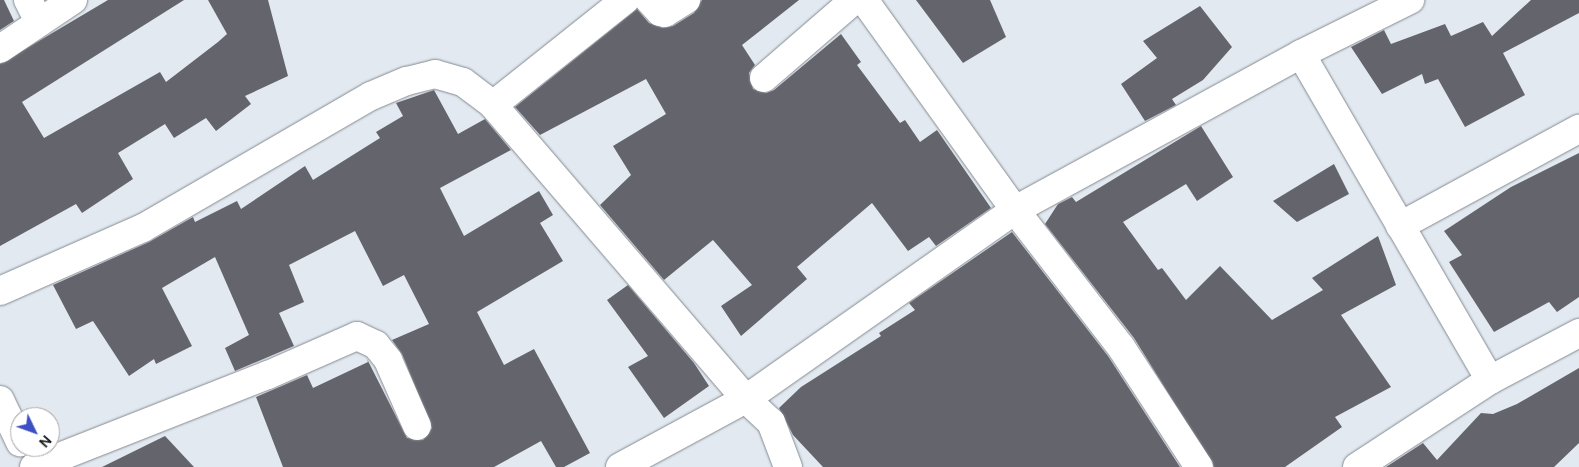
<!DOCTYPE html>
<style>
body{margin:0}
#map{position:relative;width:1579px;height:467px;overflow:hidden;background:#e2e9f0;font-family:"DM Sans",sans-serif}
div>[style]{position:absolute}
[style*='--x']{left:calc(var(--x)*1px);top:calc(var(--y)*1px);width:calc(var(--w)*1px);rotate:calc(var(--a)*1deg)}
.building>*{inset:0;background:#64646c}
.roads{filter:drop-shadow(0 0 1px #848a91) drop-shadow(0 0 1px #848a91)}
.minor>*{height:28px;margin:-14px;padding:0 14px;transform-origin:14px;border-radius:14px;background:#fff}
span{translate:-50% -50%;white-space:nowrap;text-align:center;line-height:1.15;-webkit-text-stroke:5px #fff;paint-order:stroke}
.north{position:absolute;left:10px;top:407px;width:50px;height:50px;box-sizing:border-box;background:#fff;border:1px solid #a3a3a5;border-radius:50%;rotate:132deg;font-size:14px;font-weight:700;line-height:20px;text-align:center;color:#181a1d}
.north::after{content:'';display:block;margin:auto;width:18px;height:22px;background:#3d4fc2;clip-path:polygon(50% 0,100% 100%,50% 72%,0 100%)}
</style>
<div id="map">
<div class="building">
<i style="clip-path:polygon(0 0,4px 0,14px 21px,0 30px)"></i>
<i style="clip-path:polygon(108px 0,184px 0,22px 102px,44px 138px,160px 72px,166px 82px,218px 42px,227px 34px,208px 0,268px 0,288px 76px,245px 96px,251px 104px,216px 131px,206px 118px,174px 138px,165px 124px,118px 153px,133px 179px,82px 213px,76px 204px,0 246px,0 64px)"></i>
<i style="clip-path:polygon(702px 0,799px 0,742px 45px,755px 65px,749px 73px,753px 89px,766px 93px,774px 90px,841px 34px,861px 62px,857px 65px,900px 123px,905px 120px,920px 142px,937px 130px,991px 208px,936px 246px,929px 237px,908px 251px,872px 203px,797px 267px,807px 279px,741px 336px,721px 306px,752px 285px,713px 240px,664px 280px,600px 205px,631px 175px,613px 146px,666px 114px,646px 79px,540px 135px,515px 107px,637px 9px,649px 23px,663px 28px,673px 26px,694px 13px)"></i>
<i style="clip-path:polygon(916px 0,990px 0,1006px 37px,963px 63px)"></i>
<i style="clip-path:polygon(1531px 0,1579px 0,1579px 13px,1503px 53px,1525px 95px,1465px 127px,1438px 79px,1425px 84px,1422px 74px,1382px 94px,1351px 47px,1384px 30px,1391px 44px,1445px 24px,1451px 36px,1483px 22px,1492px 36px)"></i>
<i style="clip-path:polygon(1200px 6px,1232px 47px,1203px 80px,1172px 99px,1176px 105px,1145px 121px,1121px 84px,1157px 58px,1143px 41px)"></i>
<i style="clip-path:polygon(434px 90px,458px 134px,485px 119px,511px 150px,440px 188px,464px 236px,539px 191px,553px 215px,540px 223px,563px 261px,477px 312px,504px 365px,534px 349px,590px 453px,564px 467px,556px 467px,541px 441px,494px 467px,283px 467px,256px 397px,307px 375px,313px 388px,368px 362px,367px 359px,407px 438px,423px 440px,432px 428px,402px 354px,392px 340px,429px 324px,404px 275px,383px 286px,355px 231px,289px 265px,304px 302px,279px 313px,294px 346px,235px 371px,225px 348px,249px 335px,215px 257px,162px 288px,192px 346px,156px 364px,154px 359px,129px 376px,93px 321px,76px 329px,53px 285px,149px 242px,193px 217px,195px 222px,237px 201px,241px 209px,305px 166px,313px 180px,380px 138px,376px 132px,403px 116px,396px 103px)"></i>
<i style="clip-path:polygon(1201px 126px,1233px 177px,1197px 201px,1186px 184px,1123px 222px,1158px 270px,1162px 268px,1186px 300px,1220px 266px,1272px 320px,1323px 290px,1312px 278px,1378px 236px,1396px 285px,1341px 315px,1391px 387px,1335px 417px,1342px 427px,1285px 467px,1214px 467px,1134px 338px,1045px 224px,1058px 204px,1072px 197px,1076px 202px)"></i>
<i style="clip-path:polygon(1579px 153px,1579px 297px,1557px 312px,1549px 302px,1494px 332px,1449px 262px,1462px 255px,1444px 231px,1511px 187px)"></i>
<i style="clip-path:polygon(1334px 164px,1349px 194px,1297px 222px,1273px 201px)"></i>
<i style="clip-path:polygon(1012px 232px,1108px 356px,1180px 467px,823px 467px,793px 435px,779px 408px,801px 387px,881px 336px,879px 333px,915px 310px,909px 303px)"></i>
<i style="clip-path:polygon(628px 285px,694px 363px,709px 386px,664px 418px,628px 367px,648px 356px,607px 300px)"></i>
<i style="clip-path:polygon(1579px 368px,1579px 443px,1554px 467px,1386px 467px,1423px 443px,1437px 460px,1481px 413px,1493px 414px,1517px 404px)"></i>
<i style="clip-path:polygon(165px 436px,194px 467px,102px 467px)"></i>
</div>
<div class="roads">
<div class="minor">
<i style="--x:28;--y:0;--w:25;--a:63"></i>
<i style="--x:649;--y:0;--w:16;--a:47"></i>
<i style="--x:660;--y:12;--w:5;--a:11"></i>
<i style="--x:665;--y:13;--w:25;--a:-32"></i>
<i style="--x:864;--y:0;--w:259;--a:54.3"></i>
<i style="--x:1015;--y:210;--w:173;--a:52.3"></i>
<i style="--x:1121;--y:347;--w:143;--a:57"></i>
<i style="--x:0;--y:49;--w:88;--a:-33.9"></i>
<i style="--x:1301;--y:54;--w:377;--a:59.9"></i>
<i style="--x:764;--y:78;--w:119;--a:-40.9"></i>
<i style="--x:493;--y:105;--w:169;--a:-38.5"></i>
<i style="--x:1400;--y:226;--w:204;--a:-28.5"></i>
<i style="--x:0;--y:291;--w:156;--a:-23.8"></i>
<i style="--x:143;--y:228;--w:263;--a:-30.1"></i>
<i style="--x:371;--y:96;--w:39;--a:-23"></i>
<i style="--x:407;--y:81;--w:29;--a:-14"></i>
<i style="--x:435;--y:74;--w:29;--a:16"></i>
<i style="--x:463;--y:82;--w:38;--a:37"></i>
<i style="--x:493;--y:105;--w:388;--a:49.3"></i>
<i style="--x:746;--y:399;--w:34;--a:43"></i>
<i style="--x:771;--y:422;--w:48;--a:69.3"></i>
<i style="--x:0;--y:400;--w:47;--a:64.5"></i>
<i style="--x:34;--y:467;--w:251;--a:-21.5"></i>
<i style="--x:268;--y:375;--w:97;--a:-23.7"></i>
<i style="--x:357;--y:336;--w:21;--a:25"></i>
<i style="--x:376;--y:345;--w:19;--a:51"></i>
<i style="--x:388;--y:360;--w:72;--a:66.3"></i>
<i style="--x:620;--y:467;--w:143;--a:-28.4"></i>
<i style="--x:746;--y:399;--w:329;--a:-35.1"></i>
<i style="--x:1015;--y:210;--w:326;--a:-28.6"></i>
<i style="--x:1301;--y:54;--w:122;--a:-26.4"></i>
<i style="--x:1357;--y:467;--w:159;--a:-33.2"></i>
<i style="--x:1490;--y:380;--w:101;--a:-27.8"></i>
</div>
</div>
<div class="north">N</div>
</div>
